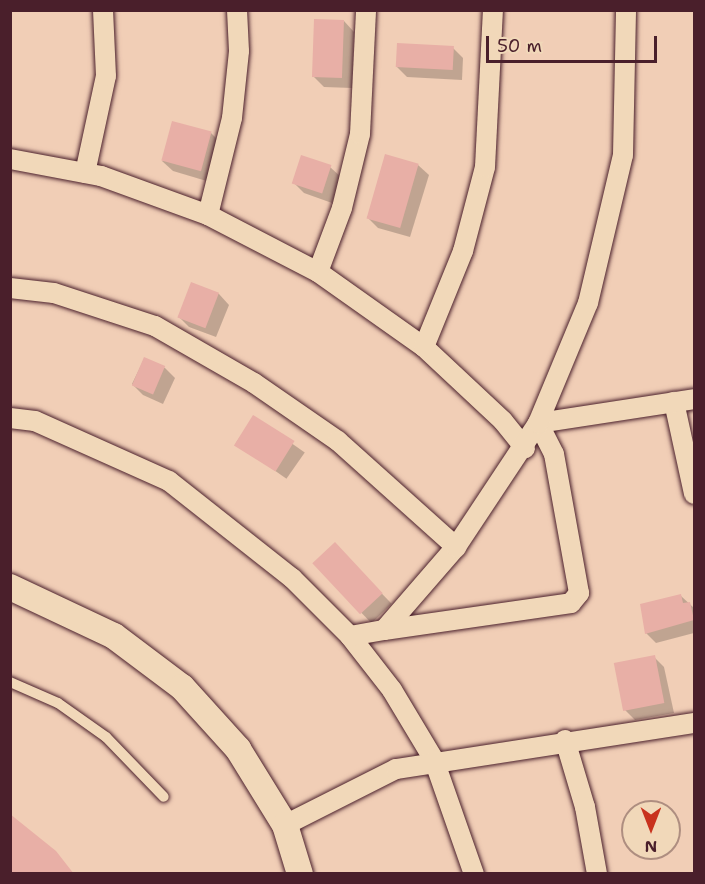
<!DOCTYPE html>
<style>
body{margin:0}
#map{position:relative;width:705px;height:884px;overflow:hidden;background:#f1ceb6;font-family:"Shantell Sans",sans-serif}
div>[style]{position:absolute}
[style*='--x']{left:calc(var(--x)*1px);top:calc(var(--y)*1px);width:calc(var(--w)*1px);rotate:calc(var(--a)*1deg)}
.shadow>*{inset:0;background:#0003;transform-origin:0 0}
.building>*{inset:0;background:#e8afa6;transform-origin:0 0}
.roads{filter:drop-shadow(0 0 2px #4a1f2b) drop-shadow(0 0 2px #4a1f2b)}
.service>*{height:10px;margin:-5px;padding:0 5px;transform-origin:5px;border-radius:5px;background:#f1d8b9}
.minor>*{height:20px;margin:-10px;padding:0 10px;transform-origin:10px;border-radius:10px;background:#f1d8b9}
.tertiary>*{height:26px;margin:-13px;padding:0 13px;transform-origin:13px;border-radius:13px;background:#f1d8b9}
span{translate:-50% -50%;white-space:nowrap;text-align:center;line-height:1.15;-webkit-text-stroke:4.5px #f1d8b9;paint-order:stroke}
.frame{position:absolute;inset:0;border:12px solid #4a1f2b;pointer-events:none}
.north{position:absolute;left:621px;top:800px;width:60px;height:60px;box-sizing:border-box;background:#f1d8b9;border:2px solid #ae8e80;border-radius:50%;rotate:180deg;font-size:16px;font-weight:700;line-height:24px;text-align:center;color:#4a1f2b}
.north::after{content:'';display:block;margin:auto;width:21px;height:27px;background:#c8321e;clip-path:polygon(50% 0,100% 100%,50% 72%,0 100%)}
.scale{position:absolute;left:486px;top:36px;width:171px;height:27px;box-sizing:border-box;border:3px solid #4a1f2b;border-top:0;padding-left:8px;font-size:18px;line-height:21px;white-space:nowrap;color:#4a1f2b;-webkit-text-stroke:4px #f1d8b9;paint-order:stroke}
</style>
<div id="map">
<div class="shadow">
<i style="clip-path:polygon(344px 21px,354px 32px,352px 88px,324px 87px,314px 77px)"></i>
<i style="clip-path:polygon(453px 48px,463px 58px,462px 80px,407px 77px,397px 67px)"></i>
<i style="clip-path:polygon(211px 133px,222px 144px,210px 182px,173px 171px,162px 161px)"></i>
<i style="clip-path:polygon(418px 165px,429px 175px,410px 237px,378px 228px,367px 217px)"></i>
<i style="clip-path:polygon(330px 167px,341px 177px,332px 203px,304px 193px,294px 183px)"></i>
<i style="clip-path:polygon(191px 284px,219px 294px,229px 305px,216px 337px,189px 327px,179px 317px)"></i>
<i style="clip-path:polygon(144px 359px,165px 368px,175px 378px,163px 404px,143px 395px,132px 384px)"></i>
<i style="left:254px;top:417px;width:62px;height:32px;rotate:35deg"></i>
<i style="left:334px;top:544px;width:83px;height:28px;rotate:46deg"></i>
<i style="clip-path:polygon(681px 596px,694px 608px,694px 633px,656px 643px,646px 633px,641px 605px)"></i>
<i style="clip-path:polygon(654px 657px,664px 667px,674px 713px,635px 720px,625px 710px)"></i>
</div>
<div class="building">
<i style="left:314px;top:19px;width:30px;height:58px;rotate:2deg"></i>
<i style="left:397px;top:43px;width:57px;height:24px;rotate:3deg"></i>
<i style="left:172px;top:121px;width:41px;height:41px;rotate:15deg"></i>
<i style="left:385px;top:154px;width:35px;height:67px;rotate:16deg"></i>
<i style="left:301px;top:155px;width:32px;height:30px;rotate:18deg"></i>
<i style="left:191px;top:282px;width:30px;height:38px;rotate:21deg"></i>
<i style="left:144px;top:357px;width:23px;height:31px;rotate:23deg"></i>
<i style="left:253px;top:415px;width:49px;height:36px;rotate:32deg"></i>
<i style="left:335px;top:542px;width:70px;height:31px;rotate:47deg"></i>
<i style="clip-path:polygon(681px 594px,683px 603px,690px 602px,694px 620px,645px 634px,640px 604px)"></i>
<i style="left:655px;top:655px;width:49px;height:42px;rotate:79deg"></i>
<i style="clip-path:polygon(10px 814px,56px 851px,74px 874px,10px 874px)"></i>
</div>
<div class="roads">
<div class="service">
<i style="--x:10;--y:682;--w:52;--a:23.6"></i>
<i style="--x:58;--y:703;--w:59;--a:35.3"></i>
<i style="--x:106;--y:737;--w:83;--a:46"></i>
</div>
<div class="minor">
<i style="--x:10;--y:159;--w:93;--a:10.6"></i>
<i style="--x:101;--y:176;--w:114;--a:20"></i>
<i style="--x:208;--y:215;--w:124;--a:27.4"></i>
<i style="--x:318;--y:272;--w:130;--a:35.3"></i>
<i style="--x:424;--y:347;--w:108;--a:43.1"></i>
<i style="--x:503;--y:421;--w:35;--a:51"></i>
<i style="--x:85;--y:173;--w:99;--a:-77.8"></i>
<i style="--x:106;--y:76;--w:66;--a:-92.6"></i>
<i style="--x:208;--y:215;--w:100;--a:-76.1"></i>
<i style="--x:232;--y:118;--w:67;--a:-84"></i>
<i style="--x:239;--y:51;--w:41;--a:-92.8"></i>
<i style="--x:318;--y:272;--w:68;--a:-69.4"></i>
<i style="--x:342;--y:208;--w:76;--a:-76.3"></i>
<i style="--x:360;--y:134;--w:124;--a:-87.2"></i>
<i style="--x:10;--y:288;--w:44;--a:6.5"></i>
<i style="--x:54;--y:293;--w:106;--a:18.1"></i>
<i style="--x:155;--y:326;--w:114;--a:29.9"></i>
<i style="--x:254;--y:383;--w:102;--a:34.6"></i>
<i style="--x:338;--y:441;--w:159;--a:41.9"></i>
<i style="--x:424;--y:347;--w:104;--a:-67.9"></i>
<i style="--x:463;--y:251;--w:87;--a:-75.3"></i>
<i style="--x:485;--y:167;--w:157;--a:-87.1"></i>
<i style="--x:674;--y:402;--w:94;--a:77.7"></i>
<i style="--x:10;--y:418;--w:25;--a:7"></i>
<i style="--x:35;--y:421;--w:147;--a:24.1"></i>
<i style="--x:169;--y:481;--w:157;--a:38.3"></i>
<i style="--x:292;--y:578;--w:82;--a:45"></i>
<i style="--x:350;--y:636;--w:68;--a:52.1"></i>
<i style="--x:392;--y:690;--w:82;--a:59"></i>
<i style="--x:434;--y:760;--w:121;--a:70.7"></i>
<i style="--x:384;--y:630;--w:189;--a:-8.2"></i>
<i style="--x:571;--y:603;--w:13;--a:-51"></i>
<i style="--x:579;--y:593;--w:141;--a:-100.2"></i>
<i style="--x:554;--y:454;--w:35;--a:-117"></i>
<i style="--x:538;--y:423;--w:158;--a:-8.7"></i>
<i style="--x:350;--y:636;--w:35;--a:-10"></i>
<i style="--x:384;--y:630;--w:110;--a:-49.1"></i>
<i style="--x:456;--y:547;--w:149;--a:-56.5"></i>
<i style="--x:538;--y:423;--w:130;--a:-67.4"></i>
<i style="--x:588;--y:303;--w:152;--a:-76.7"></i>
<i style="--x:623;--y:155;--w:145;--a:-88.8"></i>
<i style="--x:565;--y:740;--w:70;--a:73.4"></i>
<i style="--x:585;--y:807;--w:68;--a:79.8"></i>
<i style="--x:285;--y:825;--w:124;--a:-26.8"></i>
<i style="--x:396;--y:769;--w:302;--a:-8.8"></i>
</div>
<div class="tertiary">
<i style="--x:10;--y:587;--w:115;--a:25.2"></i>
<i style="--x:114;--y:636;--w:85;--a:36.9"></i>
<i style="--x:182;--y:687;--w:84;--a:47.9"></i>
<i style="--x:238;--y:749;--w:89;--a:58.3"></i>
<i style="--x:285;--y:825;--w:51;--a:73"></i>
</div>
</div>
<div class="frame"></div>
<div class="north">N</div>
<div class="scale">50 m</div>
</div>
